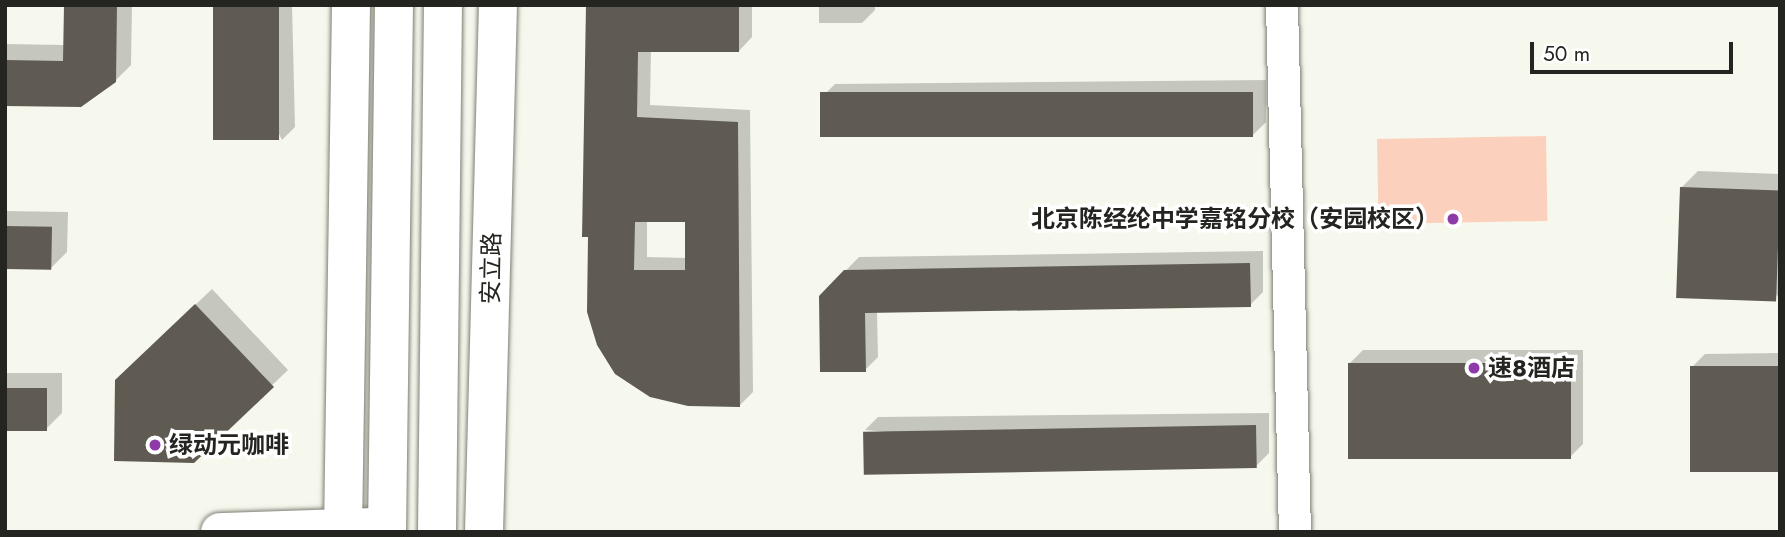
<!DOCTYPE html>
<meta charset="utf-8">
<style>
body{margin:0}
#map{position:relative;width:1785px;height:537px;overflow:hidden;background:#f7f8ed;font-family:Jost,"Noto Sans SC",sans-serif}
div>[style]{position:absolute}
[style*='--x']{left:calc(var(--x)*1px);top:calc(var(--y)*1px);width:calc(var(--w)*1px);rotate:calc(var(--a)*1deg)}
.green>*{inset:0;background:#fbd1bd;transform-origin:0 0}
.shadow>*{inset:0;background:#0003}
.building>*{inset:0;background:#5f5a52;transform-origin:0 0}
.roads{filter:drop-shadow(0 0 2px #7e7e75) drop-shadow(0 0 2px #7e7e75)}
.street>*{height:32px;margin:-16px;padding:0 16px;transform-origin:16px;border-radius:16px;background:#fff}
.secondary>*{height:38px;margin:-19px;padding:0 19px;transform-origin:19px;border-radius:19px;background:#fff}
.primary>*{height:38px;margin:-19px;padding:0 19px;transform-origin:19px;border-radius:19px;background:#fff}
.dots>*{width:19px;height:19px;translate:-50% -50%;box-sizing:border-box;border:4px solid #fff;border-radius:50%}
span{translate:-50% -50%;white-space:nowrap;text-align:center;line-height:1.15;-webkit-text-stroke:7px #fff;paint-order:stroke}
.poi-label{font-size:24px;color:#242420;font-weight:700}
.right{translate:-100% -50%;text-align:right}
.left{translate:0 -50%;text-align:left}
.street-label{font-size:24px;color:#242420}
.frame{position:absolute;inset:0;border:7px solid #242420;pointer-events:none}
.scale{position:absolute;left:1530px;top:42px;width:203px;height:32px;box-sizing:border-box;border:4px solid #242420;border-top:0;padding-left:9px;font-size:21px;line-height:24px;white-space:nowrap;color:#242420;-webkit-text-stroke:5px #fff;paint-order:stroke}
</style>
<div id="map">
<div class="green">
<i style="left:1546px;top:136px;width:85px;height:169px;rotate:89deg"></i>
</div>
<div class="shadow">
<i style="clip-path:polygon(66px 5px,132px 5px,131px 65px,115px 81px,5px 104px,5px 44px,65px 45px)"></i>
<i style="clip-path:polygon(214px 5px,292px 5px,295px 127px,282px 140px)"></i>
<i style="clip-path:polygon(evenodd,588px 5px,752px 5px,752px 37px,739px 51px,651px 51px,650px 105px,750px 110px,753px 392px,740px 405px,651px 395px,588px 5px,647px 221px,687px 221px,687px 258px,647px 257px,647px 221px)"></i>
<i style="clip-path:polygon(819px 5px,875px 5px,875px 10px,862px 23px,819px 23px)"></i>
<i style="clip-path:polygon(1266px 80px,1266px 122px,1253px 135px,822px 97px,835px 84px)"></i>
<i style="clip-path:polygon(1698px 171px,1780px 174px,1780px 299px,1682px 187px)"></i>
<i style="clip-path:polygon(5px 211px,68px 212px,67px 252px,51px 268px,5px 268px)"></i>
<i style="clip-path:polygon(1263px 251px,1263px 292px,1250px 305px,877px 311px,878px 357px,865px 370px,820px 297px,859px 257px)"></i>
<i style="clip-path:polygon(212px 289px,288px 370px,193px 461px,133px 364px)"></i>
<i style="clip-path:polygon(1363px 350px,1583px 350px,1583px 444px,1570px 457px,1350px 363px)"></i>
<i style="clip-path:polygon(1780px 353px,1780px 469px,1692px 367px,1705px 354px)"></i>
<i style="clip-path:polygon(5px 373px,62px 373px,62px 413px,46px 429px,5px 429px)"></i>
<i style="clip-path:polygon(1269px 413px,1269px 453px,1256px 466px,865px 430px,878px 417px)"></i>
</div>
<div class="building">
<i style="clip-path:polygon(64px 5px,117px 5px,116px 82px,81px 107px,5px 106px,5px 60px,63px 61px)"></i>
<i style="left:213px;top:5px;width:66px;height:135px"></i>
<i style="clip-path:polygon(evenodd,586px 5px,739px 5px,739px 52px,638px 52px,637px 117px,738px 122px,740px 407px,688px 406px,650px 397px,615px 374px,597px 345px,587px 312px,588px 237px,582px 237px,586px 5px,635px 222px,685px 222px,685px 270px,634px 270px,635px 222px)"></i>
<i style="left:1253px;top:92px;width:45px;height:433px;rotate:90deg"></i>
<i style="left:1680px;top:187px;width:100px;height:111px;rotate:2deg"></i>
<i style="left:5px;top:226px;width:47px;height:43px;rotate:1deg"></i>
<i style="clip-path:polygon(1250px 263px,1251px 307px,865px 313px,866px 372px,820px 372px,819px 296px,844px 270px)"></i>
<i style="clip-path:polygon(195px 304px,274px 387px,194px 463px,114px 461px,115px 380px)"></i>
<i style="left:1348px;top:363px;width:223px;height:96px"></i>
<i style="left:1690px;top:366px;width:90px;height:106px"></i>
<i style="left:5px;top:388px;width:42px;height:43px"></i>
<i style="left:1256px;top:425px;width:43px;height:393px;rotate:89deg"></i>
</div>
<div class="roads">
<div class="street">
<i style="--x:1282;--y:5;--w:527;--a:88.59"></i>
</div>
<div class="secondary">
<i style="--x:220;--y:532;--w:150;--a:-1.9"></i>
<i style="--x:343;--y:532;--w:527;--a:-89.13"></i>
<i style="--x:484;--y:532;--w:527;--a:-88.48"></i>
</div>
<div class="primary">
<i style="--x:387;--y:532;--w:527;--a:-89.24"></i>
<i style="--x:437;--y:532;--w:527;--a:-89.35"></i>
</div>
</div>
<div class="dots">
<i style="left:1453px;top:219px;background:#8e3aa8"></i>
<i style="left:1474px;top:368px;background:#8e3aa8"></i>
<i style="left:155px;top:445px;background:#8e3aa8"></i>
</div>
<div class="poi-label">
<span class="right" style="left:1439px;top:219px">北京陈经纶中学嘉铭分校（安园校区）</span>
<span class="left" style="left:1488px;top:368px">速8酒店</span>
<span class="left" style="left:169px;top:445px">绿动元咖啡</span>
</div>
<div class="street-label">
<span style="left:491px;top:268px;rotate:-89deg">安立路</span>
</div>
<div class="frame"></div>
<div class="scale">50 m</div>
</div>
